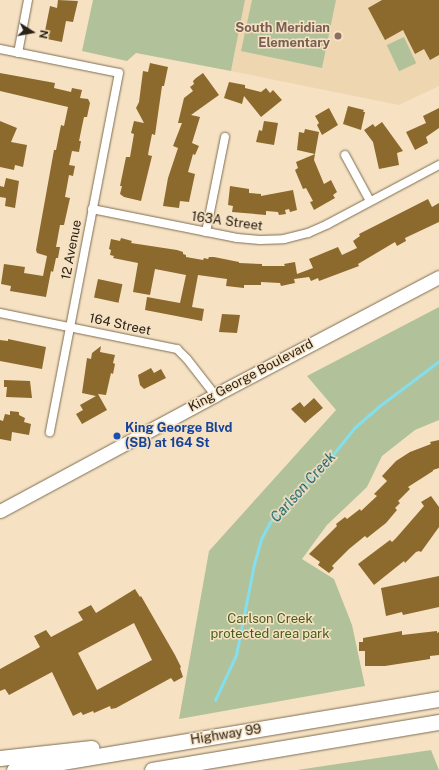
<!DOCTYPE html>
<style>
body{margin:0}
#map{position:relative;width:439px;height:770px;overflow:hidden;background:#f6e2c3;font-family:"Public Sans",sans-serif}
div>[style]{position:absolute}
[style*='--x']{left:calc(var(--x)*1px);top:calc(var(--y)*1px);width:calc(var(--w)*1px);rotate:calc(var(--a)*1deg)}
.built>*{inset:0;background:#eed6b1}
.green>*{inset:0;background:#b1c29b;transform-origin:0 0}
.stream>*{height:3px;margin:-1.5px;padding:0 1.5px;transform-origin:1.5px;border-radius:1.5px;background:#83deed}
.building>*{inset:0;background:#8c692c;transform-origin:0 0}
.roads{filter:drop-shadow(0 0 1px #7f6d52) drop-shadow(0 0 1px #7f6d52)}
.minor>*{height:8px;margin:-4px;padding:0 4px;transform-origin:4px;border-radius:4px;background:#fff}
.primary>*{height:13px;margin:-6.5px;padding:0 6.5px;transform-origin:6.5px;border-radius:6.5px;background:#fff}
.motorway>*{height:15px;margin:-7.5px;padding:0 7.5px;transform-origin:7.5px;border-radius:7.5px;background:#fff}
.dots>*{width:11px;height:11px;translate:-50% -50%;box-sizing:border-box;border:2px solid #f6e2c3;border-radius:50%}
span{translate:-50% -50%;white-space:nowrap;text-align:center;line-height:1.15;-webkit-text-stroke:3px #f6e2c3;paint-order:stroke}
.education-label{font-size:13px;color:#785e54;font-weight:700}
.right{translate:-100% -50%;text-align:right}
.street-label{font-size:13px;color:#2b2318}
.transit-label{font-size:13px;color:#164399;font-weight:700}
.left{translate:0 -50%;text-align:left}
.park-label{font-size:13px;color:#465d1c}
.water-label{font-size:14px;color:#075a64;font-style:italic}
.north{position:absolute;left:12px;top:12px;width:40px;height:40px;-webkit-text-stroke:3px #f6e2c3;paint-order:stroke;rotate:101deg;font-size:11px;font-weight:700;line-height:16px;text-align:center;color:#2b2318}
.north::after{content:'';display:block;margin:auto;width:14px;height:18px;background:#2b2318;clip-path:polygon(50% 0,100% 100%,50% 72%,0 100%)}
</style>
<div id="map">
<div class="built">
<i style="clip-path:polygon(245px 0,439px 0,439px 86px,399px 105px,231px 71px)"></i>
</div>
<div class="green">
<i style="clip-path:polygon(93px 0,245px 0,231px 71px,136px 53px,127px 61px,82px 51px)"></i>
<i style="clip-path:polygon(252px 0,336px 0,322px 68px,241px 51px)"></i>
<i style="left:404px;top:37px;width:29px;height:19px;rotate:65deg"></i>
<i style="clip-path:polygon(439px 307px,439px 420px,415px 430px,382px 456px,367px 487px,327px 525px,302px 559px,334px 579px,352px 625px,365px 686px,179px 719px,209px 551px,336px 410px,307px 376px)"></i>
<i style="clip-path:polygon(431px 750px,439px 770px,297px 770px)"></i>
</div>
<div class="stream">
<i style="--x:215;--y:700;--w:50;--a:-65"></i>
<i style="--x:236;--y:655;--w:93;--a:-78.8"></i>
<i style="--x:254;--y:564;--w:26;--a:-74"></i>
<i style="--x:261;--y:539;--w:19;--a:-62"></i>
<i style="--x:270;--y:522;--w:88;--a:-46.8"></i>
<i style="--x:330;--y:458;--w:38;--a:-51"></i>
<i style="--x:354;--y:428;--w:32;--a:-41"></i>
<i style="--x:378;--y:407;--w:76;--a:-37"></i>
</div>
<div class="building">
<i style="clip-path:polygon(58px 0,78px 1px,73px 22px,66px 21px,62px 42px,47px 39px,48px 31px,45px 31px,50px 6px,57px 8px)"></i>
<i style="clip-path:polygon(382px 0,439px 0,439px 55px,430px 60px,424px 49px,415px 54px,403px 30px,385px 40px,368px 8px)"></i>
<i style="clip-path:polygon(150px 63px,168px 67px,164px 86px,162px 86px,155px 135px,152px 134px,149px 149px,148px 155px,152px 156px,141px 201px,124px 197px,120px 194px,122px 186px,120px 186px,126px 157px,130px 157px,134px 134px,131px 133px,134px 121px,144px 123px,136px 108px,139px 102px,143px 71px,148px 72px)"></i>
<i style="clip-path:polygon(0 73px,55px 83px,54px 88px,71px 92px,72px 88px,82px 90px,80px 98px,88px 99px,90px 103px,87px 117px,84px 117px,79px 141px,81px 141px,79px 152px,72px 151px,69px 165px,75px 166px,73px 176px,69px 175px,65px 197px,70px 198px,64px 225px,60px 225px,56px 247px,60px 247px,58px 258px,56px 258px,53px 272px,51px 271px,46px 297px,10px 291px,11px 286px,1px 284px,4px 264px,25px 267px,24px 273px,43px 276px,47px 256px,37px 253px,36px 250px,54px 150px,56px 150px,61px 125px,64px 126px,68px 107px,0 91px)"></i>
<i style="clip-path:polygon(203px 73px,219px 95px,191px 115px,200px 117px,192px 143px,199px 146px,195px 155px,193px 154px,188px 172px,195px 174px,189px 202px,180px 201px,179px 208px,163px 206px,168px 178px,178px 148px,173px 146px,182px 123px,178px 123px,184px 98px,193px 91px,190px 87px,194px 84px,193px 81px,196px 78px)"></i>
<i style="clip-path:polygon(229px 82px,245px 85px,245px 88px,261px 92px,266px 88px,270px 93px,273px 90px,282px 100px,261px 117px,244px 96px,242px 104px,224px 98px)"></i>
<i style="clip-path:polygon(348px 106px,364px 110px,363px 112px,365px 112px,361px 130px,343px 124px)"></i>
<i style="clip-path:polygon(329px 108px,338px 125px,322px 135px,317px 125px,319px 123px,315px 116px)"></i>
<i style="clip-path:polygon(439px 108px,439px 128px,426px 137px,428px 143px,415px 150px,406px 132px,426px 123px,423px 116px)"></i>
<i style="clip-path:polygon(0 121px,17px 128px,11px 142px,27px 145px,23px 167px,15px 165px,14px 170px,0 167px)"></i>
<i style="clip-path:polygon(264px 121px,278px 123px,274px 145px,256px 142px,259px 130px,262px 131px)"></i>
<i style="clip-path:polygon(382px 122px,403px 151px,397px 153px,399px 165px,379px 169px,373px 142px,364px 130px,373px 124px,375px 127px)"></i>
<i style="clip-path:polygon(305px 129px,319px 132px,315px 154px,297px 150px,299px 132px,304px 133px)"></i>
<i style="clip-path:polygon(315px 154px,314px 160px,324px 184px,331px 180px,337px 192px,333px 195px,335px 198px,314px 210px,310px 202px,313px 201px,306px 188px,303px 189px,295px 170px,298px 168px,296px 162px)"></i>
<i style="clip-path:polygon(6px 178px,19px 181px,15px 208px,5px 206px,6px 198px,0 197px,0 186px,4px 187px)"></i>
<i style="clip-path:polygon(230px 186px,249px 189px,249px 193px,261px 194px,261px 196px,293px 190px,297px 210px,290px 212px,289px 209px,285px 210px,286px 214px,279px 215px,278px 212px,266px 211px,266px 215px,232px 212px,233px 206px,228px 205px)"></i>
<i style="clip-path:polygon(428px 199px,432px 207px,439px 203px,439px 222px,405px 238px,406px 241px,397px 246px,395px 242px,358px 264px,359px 266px,319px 281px,318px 278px,311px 281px,309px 277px,294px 279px,295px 283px,281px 286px,280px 283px,261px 282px,261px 285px,244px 285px,244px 288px,226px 286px,227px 279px,198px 275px,192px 307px,204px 309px,202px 321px,145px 310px,147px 297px,180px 303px,186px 275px,155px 269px,150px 295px,133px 292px,138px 263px,113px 258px,114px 256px,110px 255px,111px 250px,109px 249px,111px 239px,120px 241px,121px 238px,132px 241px,131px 243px,177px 250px,183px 252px,183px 254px,186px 255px,186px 257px,203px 260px,204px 258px,208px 259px,209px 257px,214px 257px,239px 262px,239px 263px,262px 264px,262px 266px,285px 266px,284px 264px,295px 262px,297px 274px,313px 268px,309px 259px,338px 247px,342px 255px,357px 248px,353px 241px,360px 236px,359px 234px)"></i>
<i style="left:98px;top:279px;width:25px;height:19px;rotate:12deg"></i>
<i style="clip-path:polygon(222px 314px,240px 315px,237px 333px,219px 332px)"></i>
<i style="clip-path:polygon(8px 339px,46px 347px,42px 369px,0 361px,0 340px,8px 341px)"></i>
<i style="clip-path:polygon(101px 346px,100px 352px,115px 355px,113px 363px,115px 364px,113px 374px,111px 373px,106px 395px,98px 394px,107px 410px,82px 424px,76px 414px,83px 410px,80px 405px,96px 396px,82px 393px,87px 358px,91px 359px,92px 353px)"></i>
<i style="clip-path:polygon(151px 368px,154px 373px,161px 369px,166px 378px,144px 389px,140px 385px,138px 375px)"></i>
<i style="clip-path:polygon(4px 380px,30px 381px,32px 398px,6px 397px,7px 387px,4px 387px)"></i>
<i style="clip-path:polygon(314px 398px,323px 408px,305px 423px,291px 409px,300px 402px,304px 407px)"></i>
<i style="clip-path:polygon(10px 411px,19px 412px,19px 415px,25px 418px,24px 422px,31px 424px,29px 435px,12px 432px,11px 441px,0 439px,0 420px,3px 421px,5px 414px,10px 415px)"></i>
<i style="clip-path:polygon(439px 440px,439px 468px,433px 470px,433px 471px,408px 487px,410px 489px,398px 501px,400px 503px,395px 508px,397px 510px,386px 523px,367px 538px,365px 536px,349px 549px,332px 566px,334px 568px,329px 573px,318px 565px,320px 562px,309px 554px,337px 526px,336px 524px,345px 517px,347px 519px,360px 509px,361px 511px,377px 496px,374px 494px,387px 481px,382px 476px,396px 461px,410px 452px,431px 444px,430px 442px)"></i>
<i style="clip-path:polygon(431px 496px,439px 507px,439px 527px,421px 552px,419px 551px,416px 552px,405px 563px,404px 561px,374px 585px,358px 564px,390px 540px,392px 542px,397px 537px,424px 506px,421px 502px)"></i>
<i style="clip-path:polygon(439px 576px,439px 607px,403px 615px,402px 612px,386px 616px,381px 588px)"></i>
<i style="clip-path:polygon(evenodd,135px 589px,140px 597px,141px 596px,175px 655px,181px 667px,180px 668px,183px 677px,174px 682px,171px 678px,116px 708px,111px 709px,110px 706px,94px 713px,93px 711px,83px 715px,81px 712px,73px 716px,52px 672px,9px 695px,5px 689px,0 691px,0 669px,40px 647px,34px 636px,46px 630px,51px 637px,83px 620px,78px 612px,91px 605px,96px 613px,135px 589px,134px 623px,152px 660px,97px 690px,78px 653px,134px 623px)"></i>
<i style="clip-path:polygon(402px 631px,402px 635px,437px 631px,437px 633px,439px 632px,439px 655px,430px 656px,430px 659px,385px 666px,365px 666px,365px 651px,359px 651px,359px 642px,363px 642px,363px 638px)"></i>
</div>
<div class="roads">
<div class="minor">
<i style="--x:0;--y:49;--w:121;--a:11.4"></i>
<i style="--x:119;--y:73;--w:366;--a:100.9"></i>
<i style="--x:18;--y:53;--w:54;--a:-79.3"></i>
<i style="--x:345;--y:155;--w:52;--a:61.5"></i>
<i style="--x:92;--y:209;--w:148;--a:11.3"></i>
<i style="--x:237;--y:238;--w:23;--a:5"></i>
<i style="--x:260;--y:240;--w:24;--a:-2"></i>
<i style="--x:284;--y:239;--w:25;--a:-14"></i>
<i style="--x:308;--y:233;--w:22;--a:-24"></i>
<i style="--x:328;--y:224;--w:126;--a:-28"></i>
<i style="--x:206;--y:232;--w:97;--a:-78.7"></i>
<i style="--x:0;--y:313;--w:181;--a:11.5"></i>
<i style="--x:177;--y:349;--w:14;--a:45"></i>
<i style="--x:187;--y:359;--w:46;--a:52.1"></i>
</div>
<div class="primary">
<i style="--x:0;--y:511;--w:244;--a:-28.3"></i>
<i style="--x:215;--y:395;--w:253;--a:-27.8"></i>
</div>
<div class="motorway">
<i style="--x:0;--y:758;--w:92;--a:-6.3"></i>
<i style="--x:14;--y:770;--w:431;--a:-9.5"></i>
<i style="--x:152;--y:770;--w:291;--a:-9.5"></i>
</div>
</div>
<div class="dots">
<i style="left:338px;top:36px;background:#8d6e63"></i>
<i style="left:117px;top:436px;background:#1a4fb4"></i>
</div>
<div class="education-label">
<span class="right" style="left:330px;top:36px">South Meridian<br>Elementary</span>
</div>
<div class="street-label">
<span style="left:227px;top:222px;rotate:8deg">163A Street</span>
<span style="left:72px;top:250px;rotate:-79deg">12 Avenue</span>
<span style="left:120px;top:325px;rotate:12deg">164 Street</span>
<span style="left:251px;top:376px;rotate:-28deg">King George Boulevard</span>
<span style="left:226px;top:735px;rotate:-9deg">Highway 99</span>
</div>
<div class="transit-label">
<span class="left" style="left:125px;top:436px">King George Blvd<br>(SB) at 164 St</span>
</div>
<div class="park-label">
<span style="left:270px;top:627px">Carlson Creek<br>protected area park</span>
</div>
<div class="water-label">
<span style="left:303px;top:487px;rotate:-48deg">Carlson Creek</span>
</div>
<div class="north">N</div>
</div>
